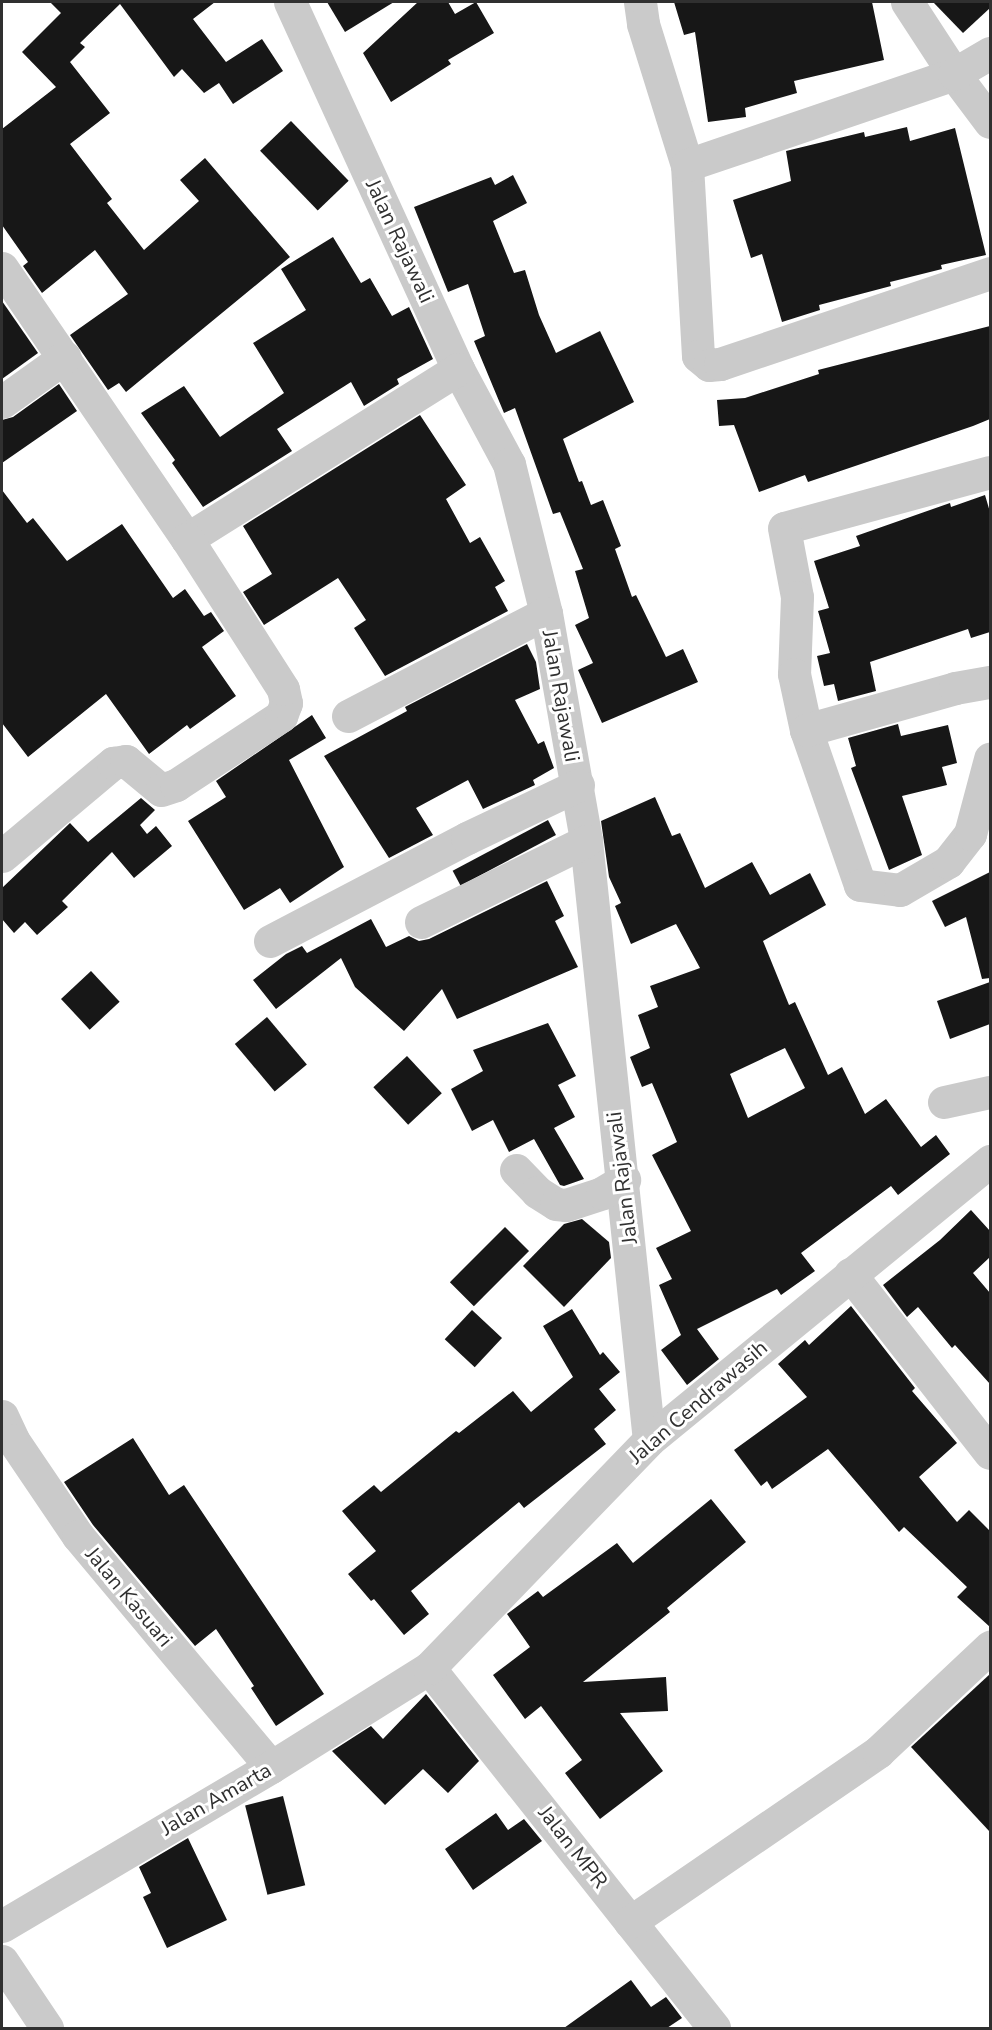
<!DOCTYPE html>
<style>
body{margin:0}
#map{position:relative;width:992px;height:2030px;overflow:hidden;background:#fff;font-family:"Nunito Sans",sans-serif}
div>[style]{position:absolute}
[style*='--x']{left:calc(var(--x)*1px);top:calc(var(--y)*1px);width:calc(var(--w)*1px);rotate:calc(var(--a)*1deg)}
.building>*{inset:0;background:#171717;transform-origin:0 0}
.minor>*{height:33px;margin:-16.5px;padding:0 16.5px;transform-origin:16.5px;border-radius:16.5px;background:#cacaca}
span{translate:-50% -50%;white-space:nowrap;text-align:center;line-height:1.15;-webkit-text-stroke:6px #fff;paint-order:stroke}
.street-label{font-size:21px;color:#303030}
.frame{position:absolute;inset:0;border:3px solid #303030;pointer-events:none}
</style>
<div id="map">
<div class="building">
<i style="clip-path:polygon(50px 2px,215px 2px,193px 19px,226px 62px,262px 39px,283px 71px,233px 104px,219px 83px,204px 93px,182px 69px,174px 77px,120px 4px,80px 43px,85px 47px,70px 62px,110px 113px,70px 144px,112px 199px,107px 203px,144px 250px,199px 201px,180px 180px,205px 158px,290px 257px,126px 392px,119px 383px,108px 390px,70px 335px,128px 294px,95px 250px,42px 293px,23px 266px,28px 262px,2px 225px,2px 129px,56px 87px,22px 52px,61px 13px)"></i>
<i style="clip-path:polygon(327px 2px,394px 2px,345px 32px)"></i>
<i style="clip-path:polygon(418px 2px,448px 2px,455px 14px,476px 2px,494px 33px,448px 60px,451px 64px,391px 102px,363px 53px)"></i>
<i style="clip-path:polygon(674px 2px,872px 2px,884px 60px,794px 81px,797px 93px,745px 108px,746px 117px,708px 122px,695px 32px,684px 35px)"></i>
<i style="clip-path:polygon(933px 2px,990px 2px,990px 8px,963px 33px)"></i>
<i style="left:291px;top:121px;width:83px;height:43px;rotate:46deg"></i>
<i style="clip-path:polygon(907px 127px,910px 141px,955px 128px,986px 255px,941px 265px,942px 269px,890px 282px,891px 286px,819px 305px,820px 310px,782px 322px,762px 254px,751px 258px,733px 200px,791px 181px,786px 151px,864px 132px,865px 137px)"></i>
<i style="clip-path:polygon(513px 175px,527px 203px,493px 221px,514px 273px,525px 270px,539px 315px,556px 353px,600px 331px,634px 402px,563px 439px,579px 482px,582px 481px,591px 505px,603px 500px,621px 546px,615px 549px,632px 597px,636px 595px,666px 657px,683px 649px,698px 682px,602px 723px,578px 670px,593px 663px,575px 625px,589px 618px,575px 571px,583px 569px,560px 512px,553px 514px,515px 408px,504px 413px,474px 341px,485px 336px,468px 284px,448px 292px,414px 207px,491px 177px,495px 185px)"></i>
<i style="clip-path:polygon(333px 237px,361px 283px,370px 278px,392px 316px,409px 307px,433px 359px,397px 379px,399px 384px,364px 406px,351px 382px,277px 429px,292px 451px,203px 507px,172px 463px,175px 460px,141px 413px,184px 386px,220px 437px,284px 393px,253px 343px,306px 310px,281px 269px)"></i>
<i style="clip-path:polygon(2px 301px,38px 353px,2px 379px)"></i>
<i style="clip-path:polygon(990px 326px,990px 419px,973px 426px,808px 482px,805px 475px,759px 492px,734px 425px,719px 426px,717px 400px,745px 398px,819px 374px,818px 370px)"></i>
<i style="clip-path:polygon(59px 384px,77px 411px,2px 463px,2px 420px,13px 417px)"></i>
<i style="clip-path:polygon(420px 415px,466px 485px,446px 499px,470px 543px,480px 537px,505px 581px,495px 587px,508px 611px,385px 676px,354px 628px,366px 620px,338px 578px,264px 625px,243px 592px,272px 574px,243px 526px)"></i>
<i style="clip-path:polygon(2px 490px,27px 523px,33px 518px,67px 561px,122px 524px,173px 598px,185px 589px,204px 616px,211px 612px,224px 631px,202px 647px,236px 696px,190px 729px,187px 725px,149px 754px,106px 694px,28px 757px,2px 723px)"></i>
<i style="clip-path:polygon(985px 495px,990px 512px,990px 632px,971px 638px,968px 629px,870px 662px,876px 691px,838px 701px,834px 684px,824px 686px,817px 656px,830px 653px,818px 611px,829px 608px,814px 561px,860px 546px,856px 536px,950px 503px,951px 507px)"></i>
<i style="clip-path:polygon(527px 644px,536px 662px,540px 689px,515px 700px,538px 744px,544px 741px,554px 768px,533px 780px,535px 785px,483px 809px,468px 780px,416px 808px,433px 835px,389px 858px,324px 756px,407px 711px,405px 707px)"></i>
<i style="clip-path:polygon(312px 715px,326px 738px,289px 760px,344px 867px,290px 903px,280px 888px,244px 910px,188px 821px,226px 797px,216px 781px)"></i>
<i style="clip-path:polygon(898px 724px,901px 736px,948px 725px,957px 763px,942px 767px,947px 785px,902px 796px,922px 855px,889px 870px,851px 768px,856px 766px,848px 738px)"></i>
<i style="clip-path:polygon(evenodd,655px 797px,672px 836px,680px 833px,705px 888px,752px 862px,770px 895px,810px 873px,826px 905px,763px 941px,789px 1005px,795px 1002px,828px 1075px,842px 1067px,865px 1114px,886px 1099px,921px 1147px,936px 1135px,950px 1154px,898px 1195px,891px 1186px,801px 1253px,815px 1271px,781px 1295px,777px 1289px,697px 1329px,719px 1359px,687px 1385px,661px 1350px,681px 1335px,659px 1285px,672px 1279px,656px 1248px,691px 1231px,652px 1155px,677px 1142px,652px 1083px,642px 1087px,630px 1057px,650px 1048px,638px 1015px,658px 1007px,650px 986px,700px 968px,676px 924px,631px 944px,615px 906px,621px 903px,609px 877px,601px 821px,655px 797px,785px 1048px,805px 1088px,748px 1118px,730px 1074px,785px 1048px)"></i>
<i style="clip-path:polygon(141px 798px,155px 810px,140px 825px,147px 834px,156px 826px,172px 846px,134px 878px,112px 852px,62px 901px,68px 907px,37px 935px,25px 922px,14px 933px,2px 919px,2px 888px,70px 823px,88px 842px)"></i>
<i style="left:548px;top:820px;width:17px;height:108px;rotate:62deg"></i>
<i style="clip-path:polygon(990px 872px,990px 978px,982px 979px,966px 917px,945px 927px,932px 901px)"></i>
<i style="clip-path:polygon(547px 881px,564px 916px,555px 921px,578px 967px,457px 1019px,442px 989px,404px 1031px,355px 987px,341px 958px,276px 1009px,253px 980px,286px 954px,302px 946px,307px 953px,371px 919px,386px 947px,409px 936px,419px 941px,429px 939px)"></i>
<i style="left:91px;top:971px;width:42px;height:41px;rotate:47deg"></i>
<i style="clip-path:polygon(990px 982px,990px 1024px,950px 1039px,937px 1001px)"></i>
<i style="left:267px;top:1017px;width:62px;height:42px;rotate:50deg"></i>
<i style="clip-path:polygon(548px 1023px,576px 1076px,558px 1085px,575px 1117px,554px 1128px,584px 1179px,564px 1186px,560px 1185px,534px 1139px,509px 1152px,493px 1120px,472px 1131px,451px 1089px,483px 1071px,473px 1050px)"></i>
<i style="left:407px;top:1056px;width:51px;height:46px;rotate:47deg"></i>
<i style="clip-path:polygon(971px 1210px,990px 1231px,990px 1257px,973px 1273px,990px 1293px,990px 1384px,955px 1345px,952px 1348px,918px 1307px,907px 1317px,883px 1285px,940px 1240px)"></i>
<i style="clip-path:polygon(582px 1219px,609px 1242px,611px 1258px,564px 1307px,523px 1266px,564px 1224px)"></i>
<i style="left:505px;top:1227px;width:34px;height:78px;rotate:45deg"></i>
<i style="clip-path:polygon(851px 1306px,915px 1388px,912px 1391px,957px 1443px,919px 1477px,957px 1522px,969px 1510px,990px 1531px,990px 1627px,957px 1597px,967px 1587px,904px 1527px,899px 1532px,828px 1449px,772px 1489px,767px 1481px,761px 1486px,734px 1450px,807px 1397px,778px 1364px,805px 1340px,809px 1345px)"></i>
<i style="clip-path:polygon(572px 1309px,600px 1355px,603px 1352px,620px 1372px,599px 1389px,616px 1410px,594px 1429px,606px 1444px,524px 1508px,519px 1502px,411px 1591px,429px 1614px,404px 1635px,374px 1599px,371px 1601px,348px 1574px,376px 1551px,342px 1511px,374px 1485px,381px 1492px,456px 1431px,459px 1433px,513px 1391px,531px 1412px,573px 1377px,543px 1326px)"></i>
<i style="left:472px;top:1310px;width:41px;height:40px;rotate:43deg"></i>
<i style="clip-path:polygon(133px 1438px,169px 1495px,184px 1485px,324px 1694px,276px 1726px,251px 1688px,254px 1686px,216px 1629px,195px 1646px,93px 1525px,64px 1482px)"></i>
<i style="clip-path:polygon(711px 1499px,746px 1542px,667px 1608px,670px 1612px,583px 1682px,666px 1677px,668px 1711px,620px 1713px,663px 1771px,600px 1819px,565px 1773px,582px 1760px,541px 1706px,525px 1719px,493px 1675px,530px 1647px,507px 1614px,538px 1591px,543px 1597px,617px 1543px,633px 1563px)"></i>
<i style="clip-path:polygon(990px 1674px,990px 1832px,911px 1747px)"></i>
<i style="clip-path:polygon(426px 1694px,479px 1761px,448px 1793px,423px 1769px,385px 1805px,332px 1751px,371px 1726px,383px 1739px)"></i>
<i style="left:283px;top:1796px;width:92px;height:39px;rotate:76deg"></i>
<i style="clip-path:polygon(496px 1813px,508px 1830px,524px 1819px,542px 1841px,473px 1890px,445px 1849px)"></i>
<i style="clip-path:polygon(188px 1838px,227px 1920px,167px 1948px,143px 1897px,151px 1893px,139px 1867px)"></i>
<i style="clip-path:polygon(631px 1980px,651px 2007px,666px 1997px,682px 2018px,667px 2028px,564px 2028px)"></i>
</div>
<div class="minor">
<i style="--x:290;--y:2;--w:404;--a:65.4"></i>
<i style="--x:458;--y:369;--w:108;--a:61.8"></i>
<i style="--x:509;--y:464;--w:154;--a:76.1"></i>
<i style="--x:546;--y:613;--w:231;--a:80"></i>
<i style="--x:586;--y:841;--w:602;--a:84"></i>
<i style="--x:640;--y:2;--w:22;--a:82"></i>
<i style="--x:643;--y:24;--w:148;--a:72.7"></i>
<i style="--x:687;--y:165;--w:191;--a:86.7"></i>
<i style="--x:698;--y:356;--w:14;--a:39"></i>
<i style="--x:709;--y:365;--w:11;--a:-5"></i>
<i style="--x:720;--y:364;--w:285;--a:-18.6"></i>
<i style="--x:907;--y:2;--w:86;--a:56.9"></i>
<i style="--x:954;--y:74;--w:60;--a:53.1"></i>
<i style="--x:687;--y:165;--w:282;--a:-18.8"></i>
<i style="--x:954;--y:74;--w:42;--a:-30.3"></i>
<i style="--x:2;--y:268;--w:328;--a:55.7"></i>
<i style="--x:187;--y:539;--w:320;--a:-32.1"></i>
<i style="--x:2;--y:402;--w:77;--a:-35.5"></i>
<i style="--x:990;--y:472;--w:213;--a:164.8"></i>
<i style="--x:784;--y:528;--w:70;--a:79.3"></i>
<i style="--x:797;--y:597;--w:77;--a:92.2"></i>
<i style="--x:794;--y:674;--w:57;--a:77.9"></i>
<i style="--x:806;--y:730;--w:164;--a:70.8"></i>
<i style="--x:860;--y:885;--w:40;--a:7.1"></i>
<i style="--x:900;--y:890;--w:56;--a:-30.3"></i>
<i style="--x:948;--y:862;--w:36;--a:-52"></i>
<i style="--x:970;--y:834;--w:78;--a:-75.1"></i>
<i style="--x:348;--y:716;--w:223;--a:-27.5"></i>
<i style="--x:806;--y:730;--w:155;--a:-15.7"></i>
<i style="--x:955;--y:688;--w:36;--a:-10"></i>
<i style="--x:2;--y:856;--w:145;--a:-40"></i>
<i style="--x:113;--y:763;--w:13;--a:-9"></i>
<i style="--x:126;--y:761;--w:45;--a:39.6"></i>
<i style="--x:161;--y:790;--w:16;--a:-18"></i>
<i style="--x:176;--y:785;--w:126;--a:-33.3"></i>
<i style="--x:281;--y:716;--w:14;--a:-69"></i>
<i style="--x:286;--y:703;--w:14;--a:-102"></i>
<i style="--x:283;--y:689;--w:178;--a:-122.6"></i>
<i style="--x:421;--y:922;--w:184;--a:-26.1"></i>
<i style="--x:270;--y:941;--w:222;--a:-27.6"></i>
<i style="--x:467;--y:838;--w:123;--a:-25.5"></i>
<i style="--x:944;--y:1102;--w:47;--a:-12.3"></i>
<i style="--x:516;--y:1170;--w:30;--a:46"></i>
<i style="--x:537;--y:1192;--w:22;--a:32"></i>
<i style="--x:556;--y:1204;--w:10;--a:6"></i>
<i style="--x:566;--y:1205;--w:38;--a:-18"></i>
<i style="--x:602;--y:1193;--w:26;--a:-31"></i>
<i style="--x:850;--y:1274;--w:227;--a:52"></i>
<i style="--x:2;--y:1416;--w:26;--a:65"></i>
<i style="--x:13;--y:1440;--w:116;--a:55.9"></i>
<i style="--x:78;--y:1536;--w:301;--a:50.1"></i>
<i style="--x:429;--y:1668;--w:459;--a:51.6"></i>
<i style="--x:630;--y:1922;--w:301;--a:-34.4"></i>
<i style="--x:878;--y:1752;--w:154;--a:-43.2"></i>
<i style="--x:2;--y:1926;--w:312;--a:-30.6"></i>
<i style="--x:271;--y:1767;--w:186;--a:-32.1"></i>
<i style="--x:429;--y:1668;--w:317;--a:-46"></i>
<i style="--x:649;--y:1440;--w:441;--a:-39.3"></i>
<i style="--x:2;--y:1961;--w:81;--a:56.1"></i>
</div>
<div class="street-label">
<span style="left:400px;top:241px;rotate:65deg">Jalan Rajawali</span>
<span style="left:561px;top:696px;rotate:80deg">Jalan Rajawali</span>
<span style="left:622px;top:1178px;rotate:-97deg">Jalan Rajawali</span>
<span style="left:698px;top:1402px;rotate:-41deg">Jalan Cendrawasih</span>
<span style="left:129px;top:1597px;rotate:50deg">Jalan Kasuari</span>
<span style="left:216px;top:1799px;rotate:-30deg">Jalan Amarta</span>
<span style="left:573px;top:1847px;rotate:52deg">Jalan MPR</span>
</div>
<div class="frame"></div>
</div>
